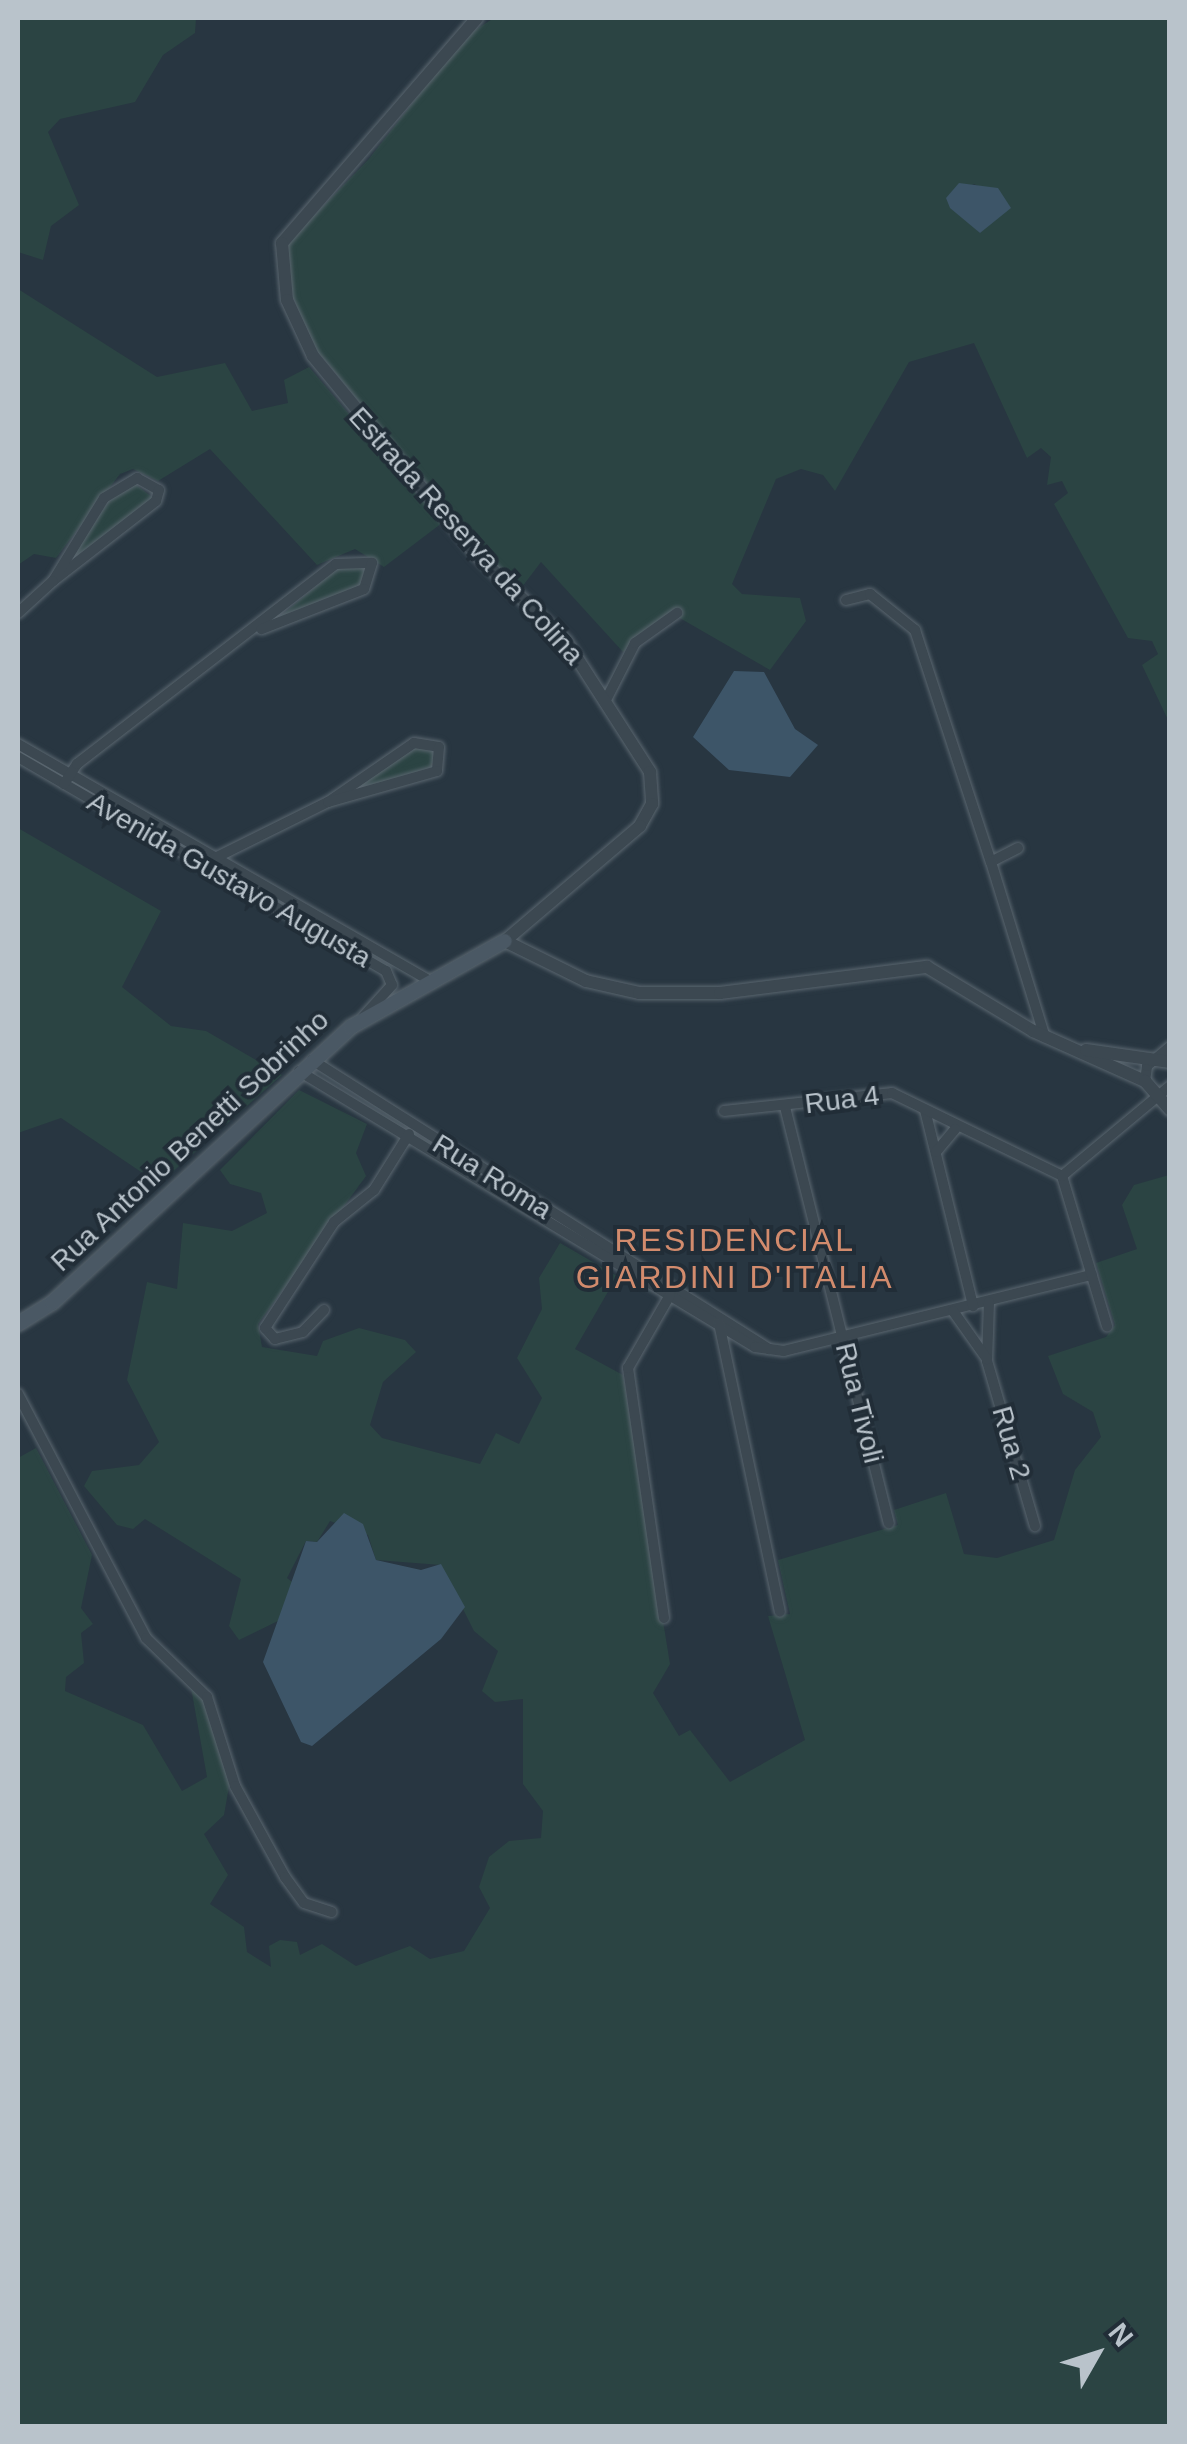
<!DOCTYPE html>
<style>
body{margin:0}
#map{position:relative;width:1187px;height:2444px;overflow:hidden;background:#283641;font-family:Helvetica,sans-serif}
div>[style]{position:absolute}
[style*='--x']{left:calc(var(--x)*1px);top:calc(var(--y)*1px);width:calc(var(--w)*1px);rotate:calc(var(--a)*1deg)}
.green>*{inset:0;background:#2b4443}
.water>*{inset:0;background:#3d5568}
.roads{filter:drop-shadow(0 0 2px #5a666f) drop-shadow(0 0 2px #5a666f)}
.minor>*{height:10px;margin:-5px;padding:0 5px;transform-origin:5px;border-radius:5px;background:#3c4851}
.tertiary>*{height:12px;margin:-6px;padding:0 6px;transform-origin:6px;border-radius:6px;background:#3c4851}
.secondary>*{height:14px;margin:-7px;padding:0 7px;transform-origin:7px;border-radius:7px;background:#4a5864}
span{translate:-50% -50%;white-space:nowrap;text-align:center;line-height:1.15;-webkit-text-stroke:8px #212d37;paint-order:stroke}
.street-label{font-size:28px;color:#b9c3cb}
.quarter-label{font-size:32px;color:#d28b6d;letter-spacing:2.5px}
.frame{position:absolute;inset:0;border:20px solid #b9c3cb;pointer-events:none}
.north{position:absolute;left:1047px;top:2304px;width:100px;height:100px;-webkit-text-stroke:8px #212d37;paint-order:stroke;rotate:51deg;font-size:28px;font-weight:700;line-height:40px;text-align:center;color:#b9c3cb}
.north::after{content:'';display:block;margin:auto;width:35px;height:45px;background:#b9c3cb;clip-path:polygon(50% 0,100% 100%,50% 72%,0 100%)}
</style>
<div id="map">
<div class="green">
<i style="clip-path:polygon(18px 18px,196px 18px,195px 33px,163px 55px,135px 102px,60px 119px,48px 132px,79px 205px,51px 226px,43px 260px,18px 252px)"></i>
<i style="clip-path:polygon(evenodd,494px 18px,1169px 18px,1169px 722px,1142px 665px,1158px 654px,1152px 641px,1128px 638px,1054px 504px,1068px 493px,1062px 481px,1047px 485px,1051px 457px,1041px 448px,1027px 458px,974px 343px,909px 362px,835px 491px,823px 475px,801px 469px,776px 479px,732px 584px,742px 594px,800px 598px,806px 621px,770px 670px,671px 613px,623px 652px,541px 562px,522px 587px,489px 559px,314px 347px,291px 293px,288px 242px,368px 160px,464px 37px,494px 18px,974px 184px,1005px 200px,980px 233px,946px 198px,974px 184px)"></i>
<i style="clip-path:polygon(18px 289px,157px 377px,225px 363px,252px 411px,288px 403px,284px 380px,309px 367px,442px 523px,384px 567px,355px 549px,317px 565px,210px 449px,158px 481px,133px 469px,120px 474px,56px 558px,34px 554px,18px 565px)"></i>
<i style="clip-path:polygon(134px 483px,153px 498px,70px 561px,115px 491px)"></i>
<i style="clip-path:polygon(366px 562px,366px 583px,274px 622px,335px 570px)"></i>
<i style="clip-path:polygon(416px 746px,434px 748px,438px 767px,345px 795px)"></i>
<i style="clip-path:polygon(18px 828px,161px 911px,122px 987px,171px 1026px,206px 1031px,282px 1075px,159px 1184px,61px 1118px,18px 1133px)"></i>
<i style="clip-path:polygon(299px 1090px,367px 1124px,356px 1153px,366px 1176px,258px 1324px,262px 1347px,317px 1356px,323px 1341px,359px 1328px,405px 1340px,416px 1352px,383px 1382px,370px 1425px,382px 1438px,480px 1464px,496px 1433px,519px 1444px,542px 1398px,517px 1358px,542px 1309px,539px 1278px,560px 1243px,617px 1276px,575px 1349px,623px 1375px,670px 1664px,653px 1693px,679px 1736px,690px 1730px,730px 1782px,805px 1740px,768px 1616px,790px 1614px,778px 1560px,898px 1525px,894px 1510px,946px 1493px,964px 1554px,997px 1558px,1054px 1540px,1075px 1470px,1101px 1437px,1093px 1412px,1063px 1394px,1048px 1356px,1106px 1337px,1115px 1325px,1096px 1263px,1137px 1249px,1122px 1205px,1134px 1185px,1169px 1175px,1169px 2426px,18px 2426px,18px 1458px,36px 1448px,92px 1555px,81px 1608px,93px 1624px,81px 1633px,84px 1663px,66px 1677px,65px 1691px,143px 1725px,182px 1791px,207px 1777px,190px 1682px,200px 1690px,230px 1781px,224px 1815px,204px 1834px,228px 1875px,210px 1904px,244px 1927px,247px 1952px,271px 1967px,269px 1946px,280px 1940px,297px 1942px,300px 1955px,322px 1944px,356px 1966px,410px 1946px,430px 1959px,464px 1951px,490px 1908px,479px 1887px,489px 1857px,509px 1841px,541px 1838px,543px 1811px,523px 1784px,523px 1699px,495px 1702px,482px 1691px,498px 1651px,474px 1631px,441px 1565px,376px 1560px,368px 1535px,330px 1521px,317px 1542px,306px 1541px,287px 1578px,296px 1585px,284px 1618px,239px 1640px,229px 1626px,241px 1579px,145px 1519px,133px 1529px,117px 1525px,84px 1486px,92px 1471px,139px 1465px,159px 1442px,127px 1380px,147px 1282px,177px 1289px,183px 1223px,232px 1231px,267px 1213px,261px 1193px,230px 1184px,220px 1170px)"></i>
</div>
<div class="water">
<i style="clip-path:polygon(959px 183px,998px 188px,1011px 208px,980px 233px,950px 208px,946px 198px)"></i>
<i style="clip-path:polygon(734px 671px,764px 672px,795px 729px,818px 745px,790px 777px,729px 770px,693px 737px)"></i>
<i style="clip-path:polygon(344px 1513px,363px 1524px,376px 1560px,421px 1570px,441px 1564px,465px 1607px,441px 1639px,312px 1746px,301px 1742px,263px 1662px,306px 1541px,317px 1542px)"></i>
</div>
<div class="roads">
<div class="minor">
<i style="--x:137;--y:478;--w:25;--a:29"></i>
<i style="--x:159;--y:490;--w:11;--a:105"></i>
<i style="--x:156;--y:501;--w:130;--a:142.2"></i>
<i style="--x:53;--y:581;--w:97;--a:-58.4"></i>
<i style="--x:104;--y:498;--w:39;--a:-31"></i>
<i style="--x:846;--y:600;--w:25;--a:-14"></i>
<i style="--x:870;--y:594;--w:58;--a:38.7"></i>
<i style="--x:915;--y:630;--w:244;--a:71.9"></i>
<i style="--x:18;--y:613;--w:47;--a:-42.4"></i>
<i style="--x:607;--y:698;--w:62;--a:-63"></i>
<i style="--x:635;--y:643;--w:52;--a:-35.5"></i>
<i style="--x:18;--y:744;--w:471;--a:29.9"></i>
<i style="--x:18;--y:757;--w:426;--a:30.2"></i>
<i style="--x:386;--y:971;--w:15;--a:67"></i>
<i style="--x:392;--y:985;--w:43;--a:132.2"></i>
<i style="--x:64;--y:784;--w:24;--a:-57"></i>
<i style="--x:77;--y:764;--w:327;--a:-37.7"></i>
<i style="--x:336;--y:564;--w:36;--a:-2"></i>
<i style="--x:372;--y:563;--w:27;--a:107"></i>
<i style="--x:364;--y:589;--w:110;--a:158.6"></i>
<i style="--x:1018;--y:848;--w:30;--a:153"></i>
<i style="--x:991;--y:862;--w:183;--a:72.9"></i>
<i style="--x:211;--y:860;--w:131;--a:-26.4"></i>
<i style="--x:328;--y:802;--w:104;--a:-34.5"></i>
<i style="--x:414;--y:743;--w:25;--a:9"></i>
<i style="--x:439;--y:747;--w:24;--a:95"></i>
<i style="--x:437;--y:771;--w:113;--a:164.1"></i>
<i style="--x:312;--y:1060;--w:541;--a:32.31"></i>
<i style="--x:299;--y:1071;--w:533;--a:31.18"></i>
<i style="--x:755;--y:1347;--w:29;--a:8"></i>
<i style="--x:784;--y:1351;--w:317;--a:-13.9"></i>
<i style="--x:1145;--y:1081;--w:15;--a:-82"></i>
<i style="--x:1147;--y:1066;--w:30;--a:-40"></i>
<i style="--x:785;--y:1107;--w:429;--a:76"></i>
<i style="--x:925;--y:1110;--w:202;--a:76.2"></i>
<i style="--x:724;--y:1111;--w:169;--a:-6.1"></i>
<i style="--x:892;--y:1093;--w:189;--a:26"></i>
<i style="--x:936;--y:1152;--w:30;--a:-50"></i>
<i style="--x:1062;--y:1176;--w:157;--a:73.3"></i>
<i style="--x:1062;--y:1176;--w:141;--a:-39.8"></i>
<i style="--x:989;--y:1302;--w:59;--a:91.9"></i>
<i style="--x:987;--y:1361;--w:172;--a:73.8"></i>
<i style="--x:324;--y:1310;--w:30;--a:134"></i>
<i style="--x:303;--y:1332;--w:29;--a:166"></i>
<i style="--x:275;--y:1339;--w:15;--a:-132"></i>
<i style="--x:265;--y:1328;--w:126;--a:-56.9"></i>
<i style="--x:334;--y:1222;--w:51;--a:-38.7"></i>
<i style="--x:374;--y:1190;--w:66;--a:-58"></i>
<i style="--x:953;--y:1311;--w:59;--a:54.7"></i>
<i style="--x:719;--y:1323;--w:295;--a:78.1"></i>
<i style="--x:18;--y:1394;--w:276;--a:62.3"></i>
<i style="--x:146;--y:1638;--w:85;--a:44"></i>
<i style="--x:207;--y:1697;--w:93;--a:72.5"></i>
<i style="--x:235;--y:1786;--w:104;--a:61.2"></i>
<i style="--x:285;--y:1877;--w:32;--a:54"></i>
<i style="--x:304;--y:1903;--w:29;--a:18"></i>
<i style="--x:664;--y:1618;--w:253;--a:-98.2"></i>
<i style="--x:628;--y:1368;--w:84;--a:-60.1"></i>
</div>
<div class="tertiary">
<i style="--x:477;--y:18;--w:298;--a:130.9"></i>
<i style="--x:282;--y:243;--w:57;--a:85"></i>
<i style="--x:287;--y:300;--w:62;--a:65.1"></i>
<i style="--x:313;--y:356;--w:256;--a:50.5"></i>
<i style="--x:476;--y:554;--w:125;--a:44"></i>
<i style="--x:566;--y:641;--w:156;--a:57.3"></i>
<i style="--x:650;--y:772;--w:32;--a:86"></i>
<i style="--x:652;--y:804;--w:25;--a:119"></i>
<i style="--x:640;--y:826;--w:177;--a:139.6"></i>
<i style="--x:505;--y:941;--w:90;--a:26.3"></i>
<i style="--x:586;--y:981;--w:54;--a:12.8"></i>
<i style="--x:639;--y:993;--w:81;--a:0"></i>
<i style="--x:720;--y:993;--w:209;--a:-7.2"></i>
<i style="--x:927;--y:967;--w:124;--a:31.1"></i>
<i style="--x:1033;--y:1031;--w:123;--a:24.1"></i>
<i style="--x:1145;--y:1081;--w:38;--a:49"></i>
<i style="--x:1086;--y:1050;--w:85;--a:8.1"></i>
</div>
<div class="secondary">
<i style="--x:18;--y:1324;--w:40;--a:-32"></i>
<i style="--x:52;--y:1303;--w:407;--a:-42.7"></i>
<i style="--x:351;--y:1027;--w:176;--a:-29.2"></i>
</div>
</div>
<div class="street-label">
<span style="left:466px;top:536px;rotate:48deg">Estrada Reserva da Colina</span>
<span style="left:229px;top:880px;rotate:30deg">Avenida Gustavo Augusta</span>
<span style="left:842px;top:1100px;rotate:-7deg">Rua 4</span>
<span style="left:190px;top:1141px;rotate:-43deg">Rua Antonio Benetti Sobrinho</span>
<span style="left:492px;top:1177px;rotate:32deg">Rua Roma</span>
<span style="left:859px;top:1403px;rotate:76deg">Rua Tivoli</span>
<span style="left:1011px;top:1443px;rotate:74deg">Rua 2</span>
</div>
<div class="quarter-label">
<span style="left:735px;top:1259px">RESIDENCIAL<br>GIARDINI D'ITALIA</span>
</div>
<div class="frame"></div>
<div class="north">N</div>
</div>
